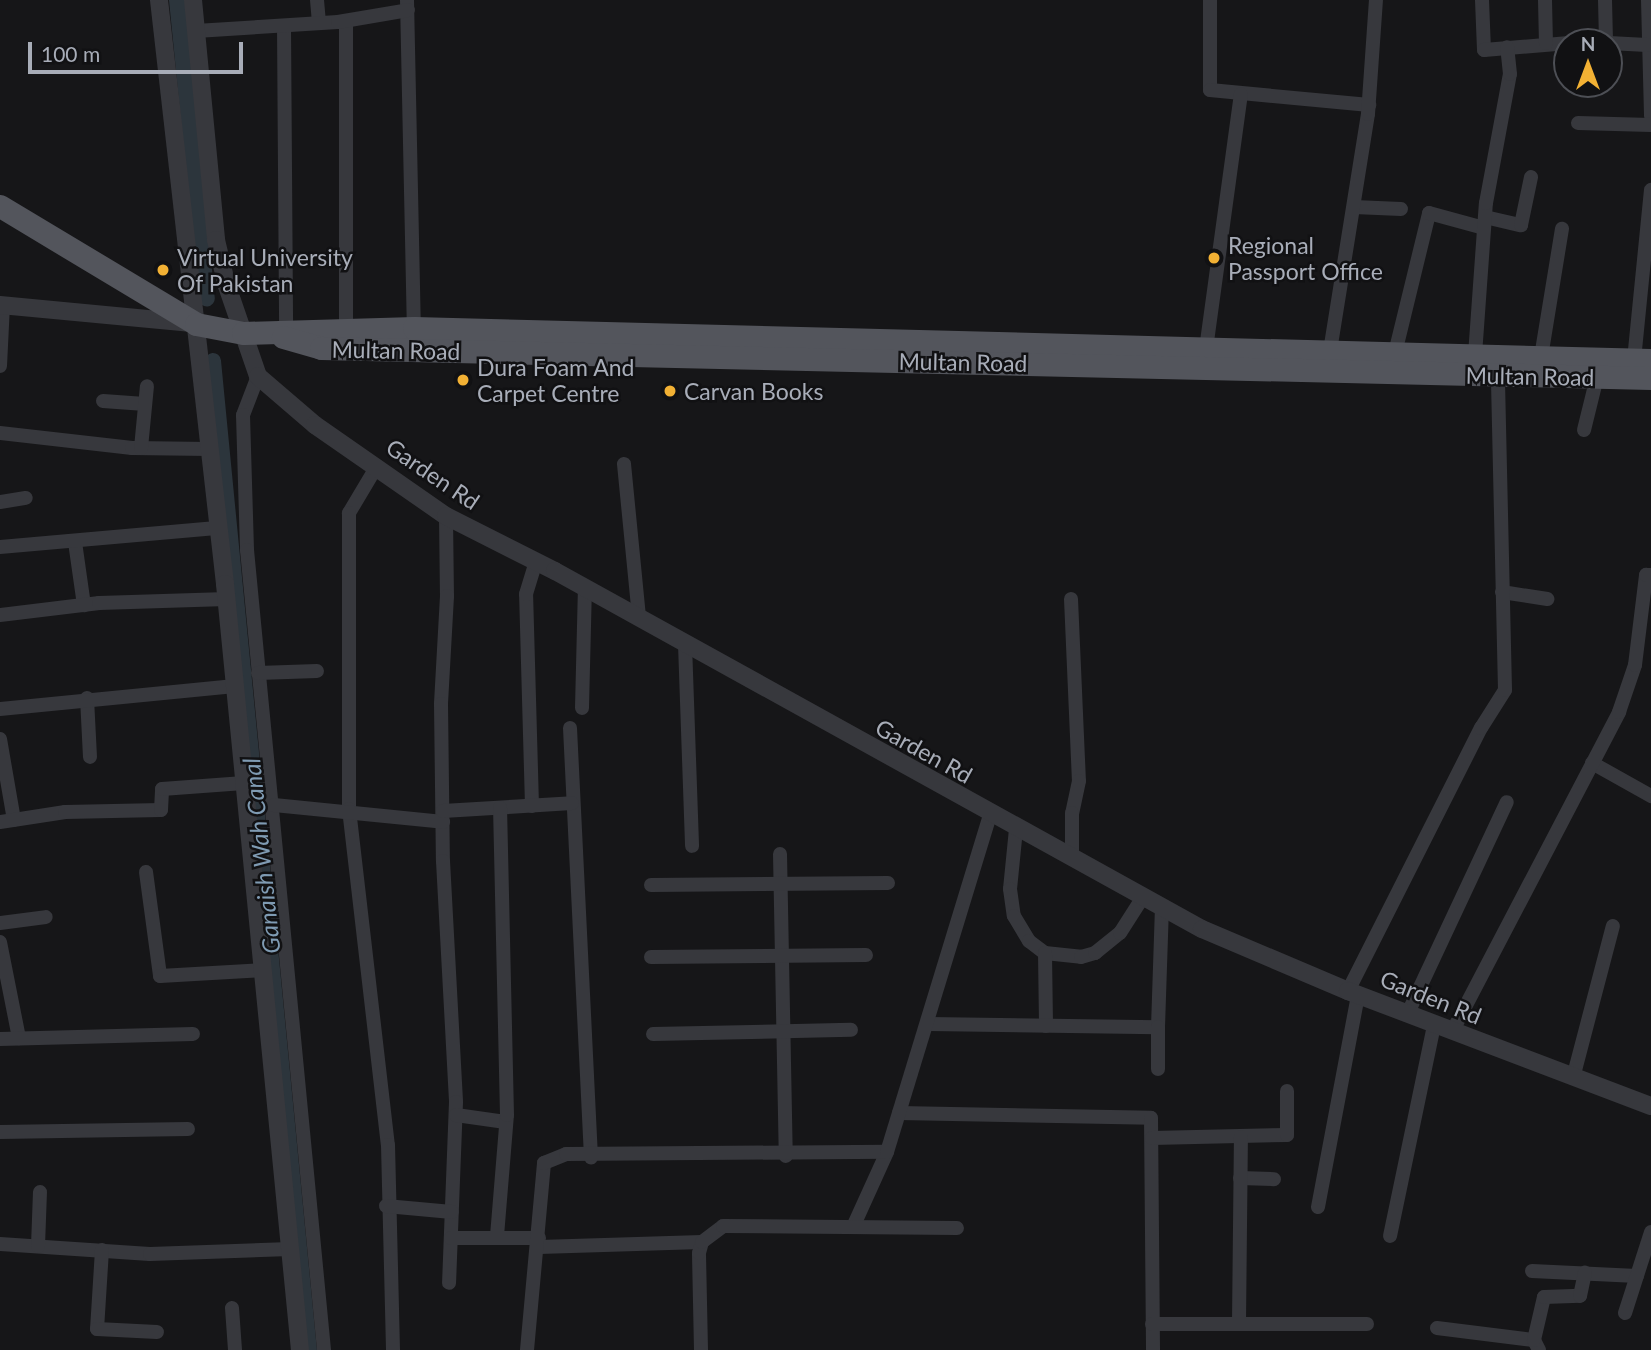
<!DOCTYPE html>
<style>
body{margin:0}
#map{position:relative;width:1651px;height:1350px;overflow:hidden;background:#161618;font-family:Lato,sans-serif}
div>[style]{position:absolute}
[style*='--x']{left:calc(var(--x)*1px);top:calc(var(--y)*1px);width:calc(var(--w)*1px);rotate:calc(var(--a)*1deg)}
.canal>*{height:16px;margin:-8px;padding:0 8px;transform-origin:8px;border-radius:8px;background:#2c353c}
.minor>*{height:14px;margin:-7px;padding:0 7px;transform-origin:7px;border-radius:7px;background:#37383d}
.tertiary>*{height:18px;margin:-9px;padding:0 9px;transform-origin:9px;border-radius:9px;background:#37383d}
.primary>*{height:23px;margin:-11.5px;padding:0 11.5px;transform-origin:11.5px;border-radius:11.5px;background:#53555c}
.dots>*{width:19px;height:19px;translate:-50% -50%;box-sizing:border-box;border:4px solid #111113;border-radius:50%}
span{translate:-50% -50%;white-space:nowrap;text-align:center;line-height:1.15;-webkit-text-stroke:5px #111113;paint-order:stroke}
.poi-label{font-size:23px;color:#a8adb8}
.left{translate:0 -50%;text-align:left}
.street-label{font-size:23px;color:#a8adb8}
.water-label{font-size:24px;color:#7f9bb3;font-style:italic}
.north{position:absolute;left:1553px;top:28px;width:70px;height:70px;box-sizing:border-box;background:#111113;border:2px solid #4d4f55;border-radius:50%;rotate:0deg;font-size:19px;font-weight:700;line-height:28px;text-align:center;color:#a8adb8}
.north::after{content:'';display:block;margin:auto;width:24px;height:32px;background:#f2b134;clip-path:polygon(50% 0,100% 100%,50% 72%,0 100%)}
.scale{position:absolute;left:28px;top:42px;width:215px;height:32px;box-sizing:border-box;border:4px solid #a8adb8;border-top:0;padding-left:9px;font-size:21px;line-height:24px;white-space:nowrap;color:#a8adb8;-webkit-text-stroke:5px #111113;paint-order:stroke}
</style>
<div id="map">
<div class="canal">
<i style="--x:177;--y:0;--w:300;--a:84.3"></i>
<i style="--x:213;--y:361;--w:994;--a:84.46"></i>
</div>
<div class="minor">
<i style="--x:317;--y:0;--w:23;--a:85"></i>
<i style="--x:407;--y:0;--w:328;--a:88.8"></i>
<i style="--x:1210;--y:0;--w:90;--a:90"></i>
<i style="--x:1210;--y:90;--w:160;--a:5.4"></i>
<i style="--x:1482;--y:0;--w:50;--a:87.7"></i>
<i style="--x:1484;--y:50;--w:97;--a:-4.7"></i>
<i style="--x:1545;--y:0;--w:43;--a:88.7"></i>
<i style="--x:1605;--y:0;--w:42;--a:88.6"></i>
<i style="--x:1648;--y:0;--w:116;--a:88.5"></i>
<i style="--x:346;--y:21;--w:307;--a:90"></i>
<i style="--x:284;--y:26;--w:307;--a:89.6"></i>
<i style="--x:196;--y:31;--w:142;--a:-3.6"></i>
<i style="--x:338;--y:22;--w:71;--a:-9.7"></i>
<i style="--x:1609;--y:43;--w:38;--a:3"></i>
<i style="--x:1578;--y:123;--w:73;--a:1.6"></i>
<i style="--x:1354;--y:207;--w:47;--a:2.4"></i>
<i style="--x:1485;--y:217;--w:37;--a:13"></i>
<i style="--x:1521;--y:225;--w:49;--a:-78.2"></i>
<i style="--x:1206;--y:349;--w:257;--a:-82.2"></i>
<i style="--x:1330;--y:351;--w:240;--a:-80.9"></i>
<i style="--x:1368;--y:114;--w:114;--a:-86"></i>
<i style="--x:1395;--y:353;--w:144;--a:-76.3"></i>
<i style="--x:1429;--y:213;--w:57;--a:15.3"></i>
<i style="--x:1475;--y:355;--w:152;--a:-85.9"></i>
<i style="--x:1486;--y:203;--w:131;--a:-79.5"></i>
<i style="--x:1510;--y:74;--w:27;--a:-96"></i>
<i style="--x:1541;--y:357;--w:130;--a:-80.7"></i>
<i style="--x:1634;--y:360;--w:171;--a:-84.3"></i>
<i style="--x:0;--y:366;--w:61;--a:-87.2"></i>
<i style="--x:258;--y:376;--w:42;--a:111"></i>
<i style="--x:243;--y:415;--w:135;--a:88.3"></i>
<i style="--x:247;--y:550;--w:804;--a:84.5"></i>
<i style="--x:103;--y:401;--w:42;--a:4.1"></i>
<i style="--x:1584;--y:430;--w:55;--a:-76.2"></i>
<i style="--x:0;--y:433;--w:133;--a:6.5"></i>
<i style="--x:132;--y:448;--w:77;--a:0.7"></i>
<i style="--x:141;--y:448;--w:62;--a:-84.5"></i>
<i style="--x:624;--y:464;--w:154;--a:84.4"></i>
<i style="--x:377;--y:466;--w:55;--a:120.8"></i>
<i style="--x:349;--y:513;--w:296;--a:90"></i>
<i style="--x:349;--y:809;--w:338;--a:83.4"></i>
<i style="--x:388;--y:1145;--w:205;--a:88.6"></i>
<i style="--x:0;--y:502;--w:26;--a:-9"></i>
<i style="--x:446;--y:516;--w:80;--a:89.3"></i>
<i style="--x:447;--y:596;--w:108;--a:93.2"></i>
<i style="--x:441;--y:704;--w:157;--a:89.3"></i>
<i style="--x:443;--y:861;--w:241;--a:86.9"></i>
<i style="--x:456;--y:1102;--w:181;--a:92.2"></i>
<i style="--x:75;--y:542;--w:64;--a:81.9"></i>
<i style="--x:0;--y:547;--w:220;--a:-5"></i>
<i style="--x:1502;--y:592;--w:46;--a:8.8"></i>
<i style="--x:1071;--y:599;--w:182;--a:87.5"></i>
<i style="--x:1079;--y:781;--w:33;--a:102"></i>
<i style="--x:1072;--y:813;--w:46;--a:90"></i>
<i style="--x:0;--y:615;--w:100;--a:-6.9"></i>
<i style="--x:99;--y:603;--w:128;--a:-1.8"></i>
<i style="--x:685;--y:644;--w:202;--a:88"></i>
<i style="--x:258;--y:673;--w:59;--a:-1.9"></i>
<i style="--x:87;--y:698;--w:59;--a:87.1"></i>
<i style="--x:582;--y:708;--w:121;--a:-88.6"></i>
<i style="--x:0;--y:709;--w:236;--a:-5.6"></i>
<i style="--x:570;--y:728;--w:430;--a:87.2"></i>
<i style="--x:0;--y:739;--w:82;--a:80.2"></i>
<i style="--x:1592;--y:763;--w:68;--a:29.2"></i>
<i style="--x:274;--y:805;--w:170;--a:5.7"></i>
<i style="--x:532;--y:806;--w:212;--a:-91.6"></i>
<i style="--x:526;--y:594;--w:34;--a:-73"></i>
<i style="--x:443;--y:811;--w:129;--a:-3.5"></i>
<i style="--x:0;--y:822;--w:66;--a:-8.7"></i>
<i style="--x:65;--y:812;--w:96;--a:-1.2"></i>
<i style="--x:161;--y:810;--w:21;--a:-87"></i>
<i style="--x:162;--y:789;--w:82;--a:-4.2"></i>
<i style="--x:1016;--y:829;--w:60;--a:95.7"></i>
<i style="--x:1010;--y:889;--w:27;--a:82"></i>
<i style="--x:1014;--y:916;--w:29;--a:59"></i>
<i style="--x:1029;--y:941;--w:20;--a:37"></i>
<i style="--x:1045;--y:953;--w:36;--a:6"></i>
<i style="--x:1081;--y:957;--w:15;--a:-16"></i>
<i style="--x:1095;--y:953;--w:32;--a:-39"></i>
<i style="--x:1120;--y:933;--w:43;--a:-57.4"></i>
<i style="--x:780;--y:854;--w:302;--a:88.9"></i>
<i style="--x:146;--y:872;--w:105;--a:82.3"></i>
<i style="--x:160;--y:976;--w:103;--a:-3.3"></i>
<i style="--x:651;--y:885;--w:237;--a:-0.5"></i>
<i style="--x:0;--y:923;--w:46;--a:-7.4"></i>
<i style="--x:0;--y:942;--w:98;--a:78.8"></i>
<i style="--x:1045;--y:953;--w:73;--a:89.2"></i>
<i style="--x:651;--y:957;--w:215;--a:-0.5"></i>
<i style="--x:1348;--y:991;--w:295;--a:-63.2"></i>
<i style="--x:1481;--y:728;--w:45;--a:-57.7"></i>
<i style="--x:1505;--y:690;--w:315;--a:-91.3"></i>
<i style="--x:1407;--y:1015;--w:235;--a:-64.9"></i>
<i style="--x:929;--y:1024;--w:229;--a:0.8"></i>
<i style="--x:1158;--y:1027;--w:121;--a:-88.1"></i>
<i style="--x:1158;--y:1027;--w:42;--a:90"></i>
<i style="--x:1452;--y:1032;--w:361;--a:-62.4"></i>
<i style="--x:1619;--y:712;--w:50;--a:-71.2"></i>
<i style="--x:1635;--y:665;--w:91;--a:-83"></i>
<i style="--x:1646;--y:575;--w:5;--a:0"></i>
<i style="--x:653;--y:1034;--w:198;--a:-1.2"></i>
<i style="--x:0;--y:1039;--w:193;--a:-1.5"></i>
<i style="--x:1573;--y:1078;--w:157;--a:-75.3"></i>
<i style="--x:899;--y:1113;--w:252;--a:1.1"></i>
<i style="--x:1151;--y:1118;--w:232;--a:89.5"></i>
<i style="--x:456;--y:1115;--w:50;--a:8"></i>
<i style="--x:0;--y:1132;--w:188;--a:-0.9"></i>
<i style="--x:1152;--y:1138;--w:135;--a:-1.3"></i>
<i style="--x:1287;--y:1135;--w:44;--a:-90"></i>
<i style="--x:1240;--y:1178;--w:34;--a:2"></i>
<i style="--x:386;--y:1206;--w:66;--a:5.2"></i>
<i style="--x:1318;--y:1207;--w:216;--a:-79.3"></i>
<i style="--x:853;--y:1227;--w:82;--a:-65.6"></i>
<i style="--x:497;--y:1236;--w:121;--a:-85.3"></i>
<i style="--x:507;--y:1115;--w:307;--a:-91.3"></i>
<i style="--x:1390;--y:1236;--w:216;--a:-78.2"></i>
<i style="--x:451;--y:1238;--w:88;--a:0"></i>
<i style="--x:0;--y:1244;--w:150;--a:3.8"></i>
<i style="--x:150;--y:1254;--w:140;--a:-2"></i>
<i style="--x:38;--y:1246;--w:54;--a:-87.9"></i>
<i style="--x:539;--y:1247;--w:163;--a:-1.8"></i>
<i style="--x:102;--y:1250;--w:79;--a:93.6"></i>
<i style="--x:97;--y:1329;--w:60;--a:2.9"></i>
<i style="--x:1532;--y:1271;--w:105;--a:2.7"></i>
<i style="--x:232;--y:1308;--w:42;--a:85.9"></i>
<i style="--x:1625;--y:1313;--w:85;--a:-72.2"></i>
<i style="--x:1239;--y:1322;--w:185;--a:-89.4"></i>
<i style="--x:1152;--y:1324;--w:215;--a:0"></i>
<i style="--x:1437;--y:1328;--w:98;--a:7.1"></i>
<i style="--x:527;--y:1350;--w:188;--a:-84.8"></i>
<i style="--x:544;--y:1163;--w:24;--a:-22"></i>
<i style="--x:566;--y:1154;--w:321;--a:-0.4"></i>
<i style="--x:887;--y:1152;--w:352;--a:-73"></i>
<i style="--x:701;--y:1350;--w:97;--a:-91.2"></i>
<i style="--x:699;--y:1253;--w:11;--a:-75"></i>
<i style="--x:702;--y:1242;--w:26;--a:-37"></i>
<i style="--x:723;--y:1226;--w:234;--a:0.5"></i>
<i style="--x:1539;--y:1350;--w:11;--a:-117"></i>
<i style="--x:1534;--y:1340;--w:44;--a:-76.9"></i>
<i style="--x:1544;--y:1297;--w:36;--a:-2"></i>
<i style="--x:1580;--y:1296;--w:24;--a:-78"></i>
</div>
<div class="tertiary">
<i style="--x:159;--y:0;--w:588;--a:83.55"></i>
<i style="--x:225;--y:584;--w:770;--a:84.41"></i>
<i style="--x:193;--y:0;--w:241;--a:84.5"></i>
<i style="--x:216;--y:240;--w:47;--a:76.6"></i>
<i style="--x:227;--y:286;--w:95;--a:71"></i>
<i style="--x:258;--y:376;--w:75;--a:40.7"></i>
<i style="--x:315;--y:425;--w:160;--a:34.8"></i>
<i style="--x:446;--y:516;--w:122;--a:26.8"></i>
<i style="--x:555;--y:571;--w:739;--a:28.96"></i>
<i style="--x:1202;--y:929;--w:159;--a:23"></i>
<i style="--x:1348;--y:991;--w:324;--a:20.8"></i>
<i style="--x:0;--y:305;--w:193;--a:5.4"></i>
</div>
<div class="primary">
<i style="--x:0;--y:206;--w:229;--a:31"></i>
<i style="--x:196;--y:324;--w:48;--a:10.8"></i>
<i style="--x:243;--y:333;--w:171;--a:-1.7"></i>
<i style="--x:414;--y:328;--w:1237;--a:1.48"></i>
<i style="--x:283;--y:337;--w:40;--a:16"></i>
<i style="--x:321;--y:348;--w:1330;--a:1.29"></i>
</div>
<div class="dots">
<i style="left:1214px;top:258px;background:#f2b134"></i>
<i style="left:163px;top:270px;background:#f2b134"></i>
<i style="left:463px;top:380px;background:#f2b134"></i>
<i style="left:670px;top:391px;background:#f2b134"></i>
</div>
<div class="poi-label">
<span class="left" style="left:1228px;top:258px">Regional<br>Passport Office</span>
<span class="left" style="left:177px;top:270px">Virtual University<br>Of Pakistan</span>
<span class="left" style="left:477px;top:380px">Dura Foam And<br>Carpet Centre</span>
<span class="left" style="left:684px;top:391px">Carvan Books</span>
</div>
<div class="street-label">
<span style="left:396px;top:350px;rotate:1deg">Multan Road</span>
<span style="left:963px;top:362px;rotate:1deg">Multan Road</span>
<span style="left:1530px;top:376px;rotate:1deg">Multan Road</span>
<span style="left:433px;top:474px;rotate:34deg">Garden Rd</span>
<span style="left:924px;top:751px;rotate:29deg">Garden Rd</span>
<span style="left:1431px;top:997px;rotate:22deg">Garden Rd</span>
</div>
<div class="water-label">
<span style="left:261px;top:856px;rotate:-96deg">Ganaish Wah Canal</span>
</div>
<div class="north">N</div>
<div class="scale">100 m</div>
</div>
